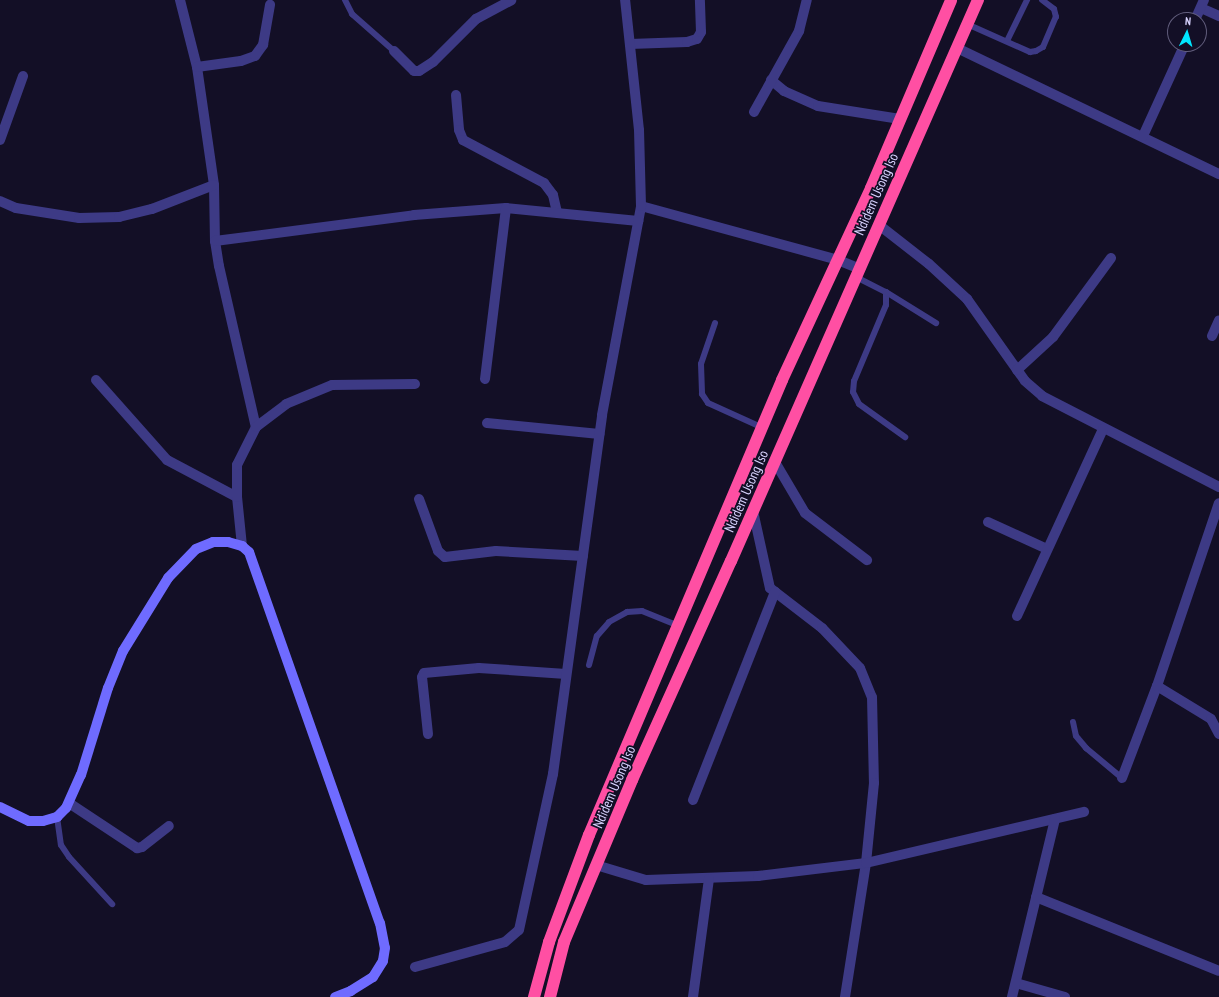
<!DOCTYPE html>
<style>
body{margin:0}
#map{position:relative;width:1219px;height:997px;overflow:hidden;background:#130f26;font-family:"PT Sans Narrow",sans-serif}
div>[style]{position:absolute}
[style*='--x']{left:calc(var(--x)*1px);top:calc(var(--y)*1px);width:calc(var(--w)*1px);rotate:calc(var(--a)*1deg)}
.lane>*{height:6px;margin:-3px;padding:0 3px;transform-origin:3px;border-radius:3px;background:#3d3a85}
.street>*{height:10px;margin:-5px;padding:0 5px;transform-origin:5px;border-radius:5px;background:#3d3a85}
.secondary>*{height:10px;margin:-5px;padding:0 5px;transform-origin:5px;border-radius:5px;background:#6f6bff}
.highway>*{height:12px;margin:-6px;padding:0 6px;transform-origin:6px;border-radius:6px;background:#ff4fa3}
span{translate:-50% -50%;white-space:nowrap;text-align:center;line-height:1.15;-webkit-text-stroke:3.5px #130f26;paint-order:stroke}
.street-label{font-size:14px;color:#d9d4ff}
.north{position:absolute;left:1167px;top:12px;width:40px;height:40px;box-sizing:border-box;background:#130f26;border:1px solid #625e7d;border-radius:50%;rotate:5deg;font-size:11px;font-weight:700;line-height:16px;text-align:center;color:#d9d4ff}
.north::after{content:'';display:block;margin:auto;width:14px;height:18px;background:#00e5ff;clip-path:polygon(50% 0,100% 100%,50% 72%,0 100%)}
</style>
<div id="map">
<div class="lane">
<i style="--x:345;--y:0;--w:16;--a:63"></i>
<i style="--x:352;--y:14;--w:56;--a:41.4"></i>
<i style="--x:967;--y:24;--w:69;--a:24"></i>
<i style="--x:1030;--y:52;--w:6;--a:-9"></i>
<i style="--x:1036;--y:51;--w:8;--a:-30"></i>
<i style="--x:1043;--y:47;--w:33;--a:-67"></i>
<i style="--x:1056;--y:17;--w:8;--a:-104"></i>
<i style="--x:1054;--y:9;--w:15;--a:-143"></i>
<i style="--x:1007;--y:41;--w:46;--a:-64"></i>
<i style="--x:856;--y:277;--w:34;--a:27"></i>
<i style="--x:886;--y:292;--w:13;--a:90"></i>
<i style="--x:886;--y:305;--w:82;--a:112.8"></i>
<i style="--x:854;--y:381;--w:11;--a:95"></i>
<i style="--x:853;--y:392;--w:13;--a:63"></i>
<i style="--x:859;--y:404;--w:57;--a:35.7"></i>
<i style="--x:886;--y:292;--w:59;--a:31.8"></i>
<i style="--x:715;--y:323;--w:43;--a:108.9"></i>
<i style="--x:701;--y:364;--w:30;--a:88"></i>
<i style="--x:702;--y:394;--w:11;--a:56"></i>
<i style="--x:708;--y:403;--w:60;--a:24.4"></i>
<i style="--x:589;--y:665;--w:30;--a:-75"></i>
<i style="--x:597;--y:636;--w:18;--a:-49"></i>
<i style="--x:609;--y:622;--w:21;--a:-29"></i>
<i style="--x:627;--y:612;--w:15;--a:-4"></i>
<i style="--x:642;--y:611;--w:40;--a:22"></i>
<i style="--x:1073;--y:722;--w:14;--a:78"></i>
<i style="--x:1076;--y:736;--w:16;--a:50"></i>
<i style="--x:1086;--y:748;--w:47;--a:39.8"></i>
<i style="--x:57;--y:817;--w:28;--a:82"></i>
<i style="--x:61;--y:845;--w:14;--a:56"></i>
<i style="--x:69;--y:857;--w:64;--a:47.5"></i>
</div>
<div class="street">
<i style="--x:180;--y:0;--w:69;--a:75.8"></i>
<i style="--x:197;--y:67;--w:119;--a:81.8"></i>
<i style="--x:214;--y:185;--w:56;--a:89"></i>
<i style="--x:215;--y:241;--w:25;--a:81"></i>
<i style="--x:219;--y:266;--w:165;--a:77.1"></i>
<i style="--x:1201;--y:8;--w:20;--a:24"></i>
<i style="--x:1195;--y:20;--w:22;--a:-66"></i>
<i style="--x:630;--y:44;--w:57;--a:-2"></i>
<i style="--x:687;--y:42;--w:10;--a:-17"></i>
<i style="--x:697;--y:39;--w:8;--a:-60"></i>
<i style="--x:701;--y:32;--w:32;--a:-92"></i>
<i style="--x:957;--y:48;--w:291;--a:25.7"></i>
<i style="--x:394;--y:51;--w:28;--a:45"></i>
<i style="--x:414;--y:71;--w:5;--a:0"></i>
<i style="--x:419;--y:71;--w:17;--a:-33"></i>
<i style="--x:433;--y:62;--w:61;--a:-45"></i>
<i style="--x:476;--y:19;--w:40;--a:-28"></i>
<i style="--x:197;--y:67;--w:44;--a:-7.8"></i>
<i style="--x:241;--y:61;--w:15;--a:-20"></i>
<i style="--x:255;--y:56;--w:14;--a:-54"></i>
<i style="--x:263;--y:45;--w:41;--a:-80.1"></i>
<i style="--x:771;--y:80;--w:17;--a:40"></i>
<i style="--x:784;--y:91;--w:37;--a:24"></i>
<i style="--x:818;--y:106;--w:83;--a:9"></i>
<i style="--x:456;--y:95;--w:35;--a:85"></i>
<i style="--x:459;--y:130;--w:11;--a:68"></i>
<i style="--x:463;--y:140;--w:92;--a:28"></i>
<i style="--x:544;--y:183;--w:15;--a:53"></i>
<i style="--x:553;--y:195;--w:18;--a:77"></i>
<i style="--x:754;--y:112;--w:93;--a:-60.9"></i>
<i style="--x:799;--y:31;--w:32;--a:-76"></i>
<i style="--x:1143;--y:136;--w:101;--a:-65.5"></i>
<i style="--x:0;--y:140;--w:68;--a:-70.2"></i>
<i style="--x:0;--y:201;--w:17;--a:24"></i>
<i style="--x:16;--y:208;--w:64;--a:9"></i>
<i style="--x:79;--y:218;--w:40;--a:-1.4"></i>
<i style="--x:119;--y:217;--w:34;--a:-14"></i>
<i style="--x:152;--y:209;--w:66;--a:-21.2"></i>
<i style="--x:641;--y:206;--w:204;--a:15.3"></i>
<i style="--x:838;--y:260;--w:24;--a:22"></i>
<i style="--x:879;--y:225;--w:63;--a:38"></i>
<i style="--x:929;--y:264;--w:52;--a:42.6"></i>
<i style="--x:967;--y:299;--w:100;--a:54.7"></i>
<i style="--x:1025;--y:381;--w:23;--a:41"></i>
<i style="--x:1042;--y:396;--w:199;--a:27.2"></i>
<i style="--x:215;--y:241;--w:201;--a:-7.4"></i>
<i style="--x:414;--y:215;--w:92;--a:-4.4"></i>
<i style="--x:506;--y:208;--w:133;--a:5.6"></i>
<i style="--x:1212;--y:336;--w:17;--a:-66"></i>
<i style="--x:1017;--y:370;--w:49;--a:-42.5"></i>
<i style="--x:1053;--y:337;--w:98;--a:-53.7"></i>
<i style="--x:485;--y:379;--w:172;--a:-83"></i>
<i style="--x:96;--y:380;--w:107;--a:48.4"></i>
<i style="--x:167;--y:460;--w:79;--a:27.9"></i>
<i style="--x:487;--y:423;--w:113;--a:5.6"></i>
<i style="--x:775;--y:462;--w:59;--a:59.5"></i>
<i style="--x:805;--y:513;--w:78;--a:37.2"></i>
<i style="--x:419;--y:499;--w:55;--a:69.9"></i>
<i style="--x:438;--y:551;--w:9;--a:41"></i>
<i style="--x:445;--y:557;--w:51;--a:-6.7"></i>
<i style="--x:496;--y:551;--w:87;--a:3.3"></i>
<i style="--x:753;--y:511;--w:79;--a:77.6"></i>
<i style="--x:770;--y:588;--w:66;--a:37.6"></i>
<i style="--x:822;--y:628;--w:55;--a:46.5"></i>
<i style="--x:860;--y:668;--w:31;--a:68"></i>
<i style="--x:872;--y:697;--w:86;--a:88.7"></i>
<i style="--x:874;--y:783;--w:80;--a:95.7"></i>
<i style="--x:866;--y:863;--w:136;--a:98.9"></i>
<i style="--x:988;--y:522;--w:65;--a:24.6"></i>
<i style="--x:242;--y:546;--w:49;--a:-95.8"></i>
<i style="--x:237;--y:497;--w:32;--a:-90"></i>
<i style="--x:237;--y:465;--w:42;--a:-63.4"></i>
<i style="--x:256;--y:427;--w:38;--a:-37"></i>
<i style="--x:286;--y:404;--w:50;--a:-22.4"></i>
<i style="--x:332;--y:385;--w:83;--a:-0.7"></i>
<i style="--x:1017;--y:616;--w:206;--a:-65.3"></i>
<i style="--x:1157;--y:686;--w:63;--a:31.4"></i>
<i style="--x:1211;--y:719;--w:17;--a:62"></i>
<i style="--x:428;--y:734;--w:57;--a:-96"></i>
<i style="--x:422;--y:677;--w:4;--a:-63"></i>
<i style="--x:424;--y:673;--w:55;--a:-5.2"></i>
<i style="--x:479;--y:668;--w:87;--a:3.9"></i>
<i style="--x:1122;--y:778;--w:98;--a:-69.2"></i>
<i style="--x:1157;--y:686;--w:193;--a:-71.3"></i>
<i style="--x:693;--y:800;--w:224;--a:-68.5"></i>
<i style="--x:69;--y:803;--w:82;--a:33.5"></i>
<i style="--x:137;--y:848;--w:5;--a:-11"></i>
<i style="--x:142;--y:847;--w:34;--a:-38"></i>
<i style="--x:596;--y:865;--w:52;--a:16.7"></i>
<i style="--x:646;--y:880;--w:112;--a:-2"></i>
<i style="--x:758;--y:876;--w:109;--a:-6.9"></i>
<i style="--x:866;--y:863;--w:224;--a:-13.2"></i>
<i style="--x:1036;--y:897;--w:197;--a:22"></i>
<i style="--x:415;--y:967;--w:93;--a:-15.5"></i>
<i style="--x:505;--y:942;--w:18;--a:-41"></i>
<i style="--x:519;--y:930;--w:160;--a:-77.7"></i>
<i style="--x:553;--y:774;--w:362;--a:-82.2"></i>
<i style="--x:602;--y:415;--w:213;--a:-79.4"></i>
<i style="--x:641;--y:206;--w:76;--a:-91.5"></i>
<i style="--x:639;--y:130;--w:131;--a:-96.1"></i>
<i style="--x:1016;--y:983;--w:51;--a:15.9"></i>
<i style="--x:693;--y:997;--w:119;--a:-82.3"></i>
<i style="--x:1012;--y:997;--w:183;--a:-76.4"></i>
</div>
<div class="secondary">
<i style="--x:0;--y:807;--w:32;--a:26"></i>
<i style="--x:29;--y:821;--w:14;--a:0"></i>
<i style="--x:43;--y:821;--w:15;--a:-16"></i>
<i style="--x:57;--y:817;--w:13;--a:-45"></i>
<i style="--x:66;--y:808;--w:36;--a:-66"></i>
<i style="--x:81;--y:775;--w:91;--a:-72.8"></i>
<i style="--x:108;--y:688;--w:40;--a:-68"></i>
<i style="--x:123;--y:651;--w:86;--a:-58.3"></i>
<i style="--x:168;--y:578;--w:40;--a:-46"></i>
<i style="--x:196;--y:549;--w:18;--a:-22"></i>
<i style="--x:213;--y:542;--w:15;--a:0"></i>
<i style="--x:228;--y:542;--w:15;--a:16"></i>
<i style="--x:242;--y:546;--w:9;--a:41"></i>
<i style="--x:249;--y:552;--w:393;--a:70.6"></i>
<i style="--x:380;--y:923;--w:25;--a:79"></i>
<i style="--x:385;--y:948;--w:13;--a:99"></i>
<i style="--x:383;--y:961;--w:19;--a:122"></i>
<i style="--x:373;--y:977;--w:26;--a:148"></i>
<i style="--x:351;--y:991;--w:17;--a:159"></i>
</div>
<div class="highway">
<i style="--x:534;--y:997;--w:57;--a:-74.7"></i>
<i style="--x:549;--y:942;--w:114;--a:-69.5"></i>
<i style="--x:589;--y:835;--w:494;--a:-67"></i>
<i style="--x:782;--y:380;--w:212;--a:-65.1"></i>
<i style="--x:871;--y:188;--w:204;--a:-66.9"></i>
<i style="--x:550;--y:997;--w:57;--a:-75.7"></i>
<i style="--x:564;--y:942;--w:176;--a:-67.2"></i>
<i style="--x:632;--y:780;--w:240;--a:-65.7"></i>
<i style="--x:731;--y:561;--w:613;--a:-66.24"></i>
</div>
<div class="street-label">
<span style="left:876px;top:194px;rotate:-66deg">Ndidem Usong Iso</span>
<span style="left:746px;top:491px;rotate:-66deg">Ndidem Usong Iso</span>
<span style="left:614px;top:787px;rotate:-67deg">Ndidem Usong Iso</span>
</div>
<div class="north">N</div>
</div>
